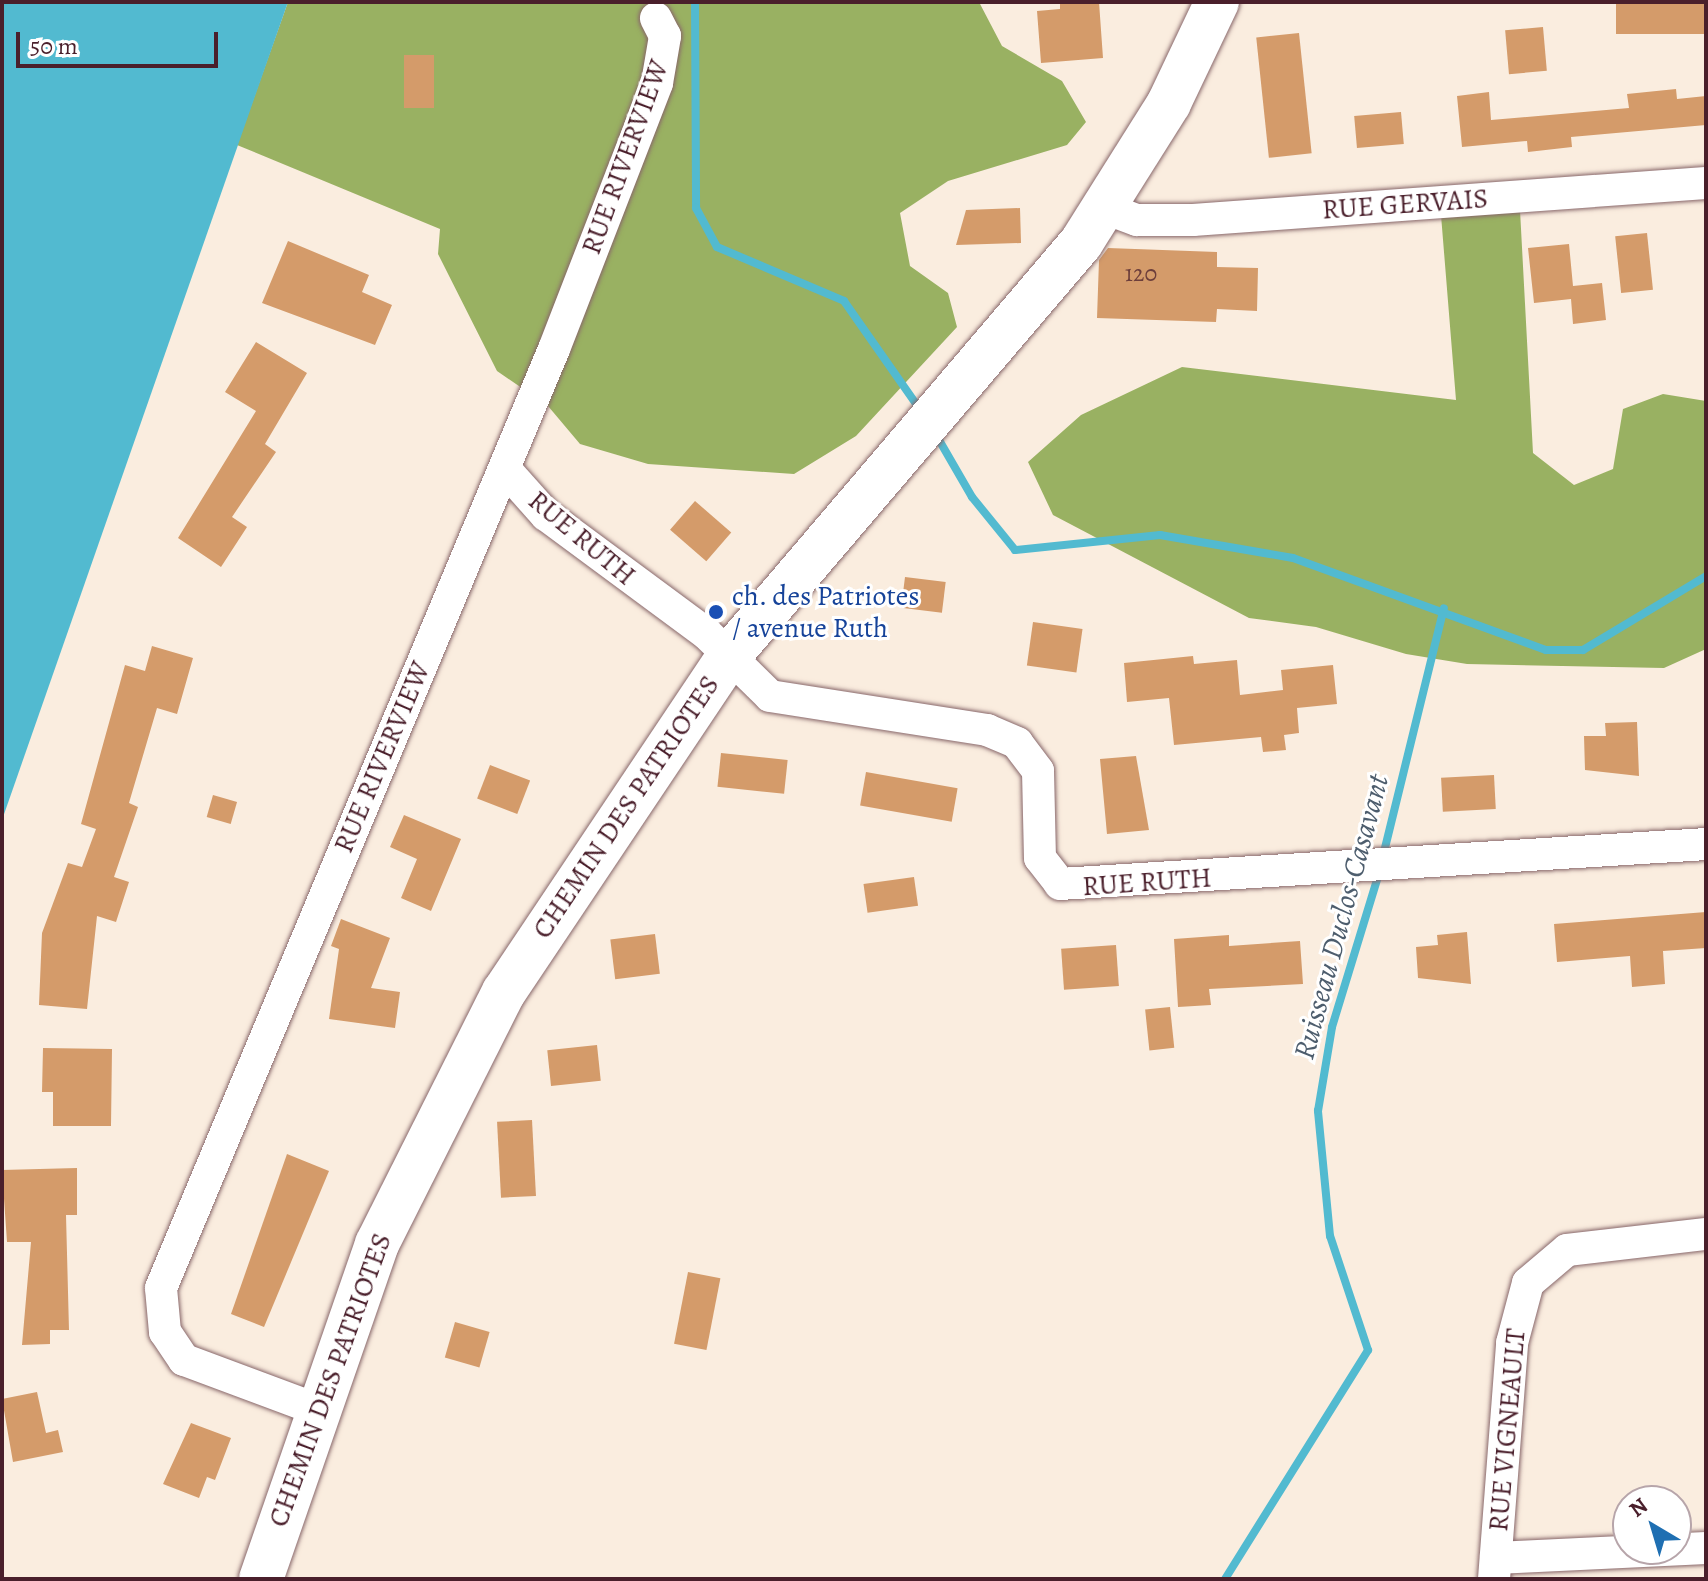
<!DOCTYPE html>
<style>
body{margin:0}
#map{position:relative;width:1708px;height:1581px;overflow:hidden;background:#faeddf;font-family:Alegreya,serif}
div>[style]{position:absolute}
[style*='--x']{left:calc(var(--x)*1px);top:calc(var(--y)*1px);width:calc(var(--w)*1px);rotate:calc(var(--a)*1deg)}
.forest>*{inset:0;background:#99b162}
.water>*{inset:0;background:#52bad0}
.stream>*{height:8px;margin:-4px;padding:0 4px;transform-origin:4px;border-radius:4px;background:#52bad0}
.building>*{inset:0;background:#d49b6a;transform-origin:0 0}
.roads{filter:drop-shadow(0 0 2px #88676a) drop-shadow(0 0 2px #88676a)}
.minor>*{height:32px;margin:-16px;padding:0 16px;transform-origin:16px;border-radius:16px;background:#fff}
.primary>*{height:44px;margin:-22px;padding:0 22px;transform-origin:22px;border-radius:22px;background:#fff}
.dots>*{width:22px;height:22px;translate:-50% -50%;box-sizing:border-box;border:4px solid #fff;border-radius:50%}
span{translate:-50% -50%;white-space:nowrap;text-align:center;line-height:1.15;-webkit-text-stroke:6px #fff;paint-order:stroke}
.number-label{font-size:24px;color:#6c3e3b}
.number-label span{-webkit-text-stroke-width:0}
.street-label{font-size:28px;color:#4a1f2b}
.transit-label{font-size:28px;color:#164399}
.left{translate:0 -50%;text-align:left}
.water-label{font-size:30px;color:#4d5d6d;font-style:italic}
.frame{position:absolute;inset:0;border:4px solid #4a1f2b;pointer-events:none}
.north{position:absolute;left:1612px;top:1485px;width:80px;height:80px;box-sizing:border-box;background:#fff;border:2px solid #b7a5aa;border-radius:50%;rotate:322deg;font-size:22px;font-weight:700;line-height:32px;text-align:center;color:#4a1f2b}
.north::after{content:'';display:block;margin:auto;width:28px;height:36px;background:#1f6fb2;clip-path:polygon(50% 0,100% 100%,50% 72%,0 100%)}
.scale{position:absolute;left:16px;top:32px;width:202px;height:36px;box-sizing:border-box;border:4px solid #4a1f2b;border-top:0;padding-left:10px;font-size:24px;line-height:28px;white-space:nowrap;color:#4a1f2b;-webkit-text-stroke:6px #fff;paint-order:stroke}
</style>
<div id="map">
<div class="forest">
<i style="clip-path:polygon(288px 2px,979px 2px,1002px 46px,1062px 81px,1086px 122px,1067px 145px,948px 181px,900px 213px,910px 266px,948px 293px,957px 327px,856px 436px,794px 474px,648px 464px,580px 444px,548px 406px,497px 371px,438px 254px,440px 229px,237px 145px)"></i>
<i style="clip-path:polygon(1520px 210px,1533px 453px,1574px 485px,1613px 469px,1623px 409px,1663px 394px,1706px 401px,1706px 649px,1664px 668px,1467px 664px,1406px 654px,1316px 627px,1249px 618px,1053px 515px,1028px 462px,1081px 415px,1182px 367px,1456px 400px,1441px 215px)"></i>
</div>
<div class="water">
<i style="clip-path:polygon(2px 2px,288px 2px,2px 820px)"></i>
</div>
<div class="stream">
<i style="--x:695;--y:2;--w:206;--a:89.7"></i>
<i style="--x:696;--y:208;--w:44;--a:61.7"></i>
<i style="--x:717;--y:247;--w:138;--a:23"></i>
<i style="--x:844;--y:301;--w:134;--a:55"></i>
<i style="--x:935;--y:433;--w:74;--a:60"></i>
<i style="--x:972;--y:497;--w:68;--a:50.9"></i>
<i style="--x:1015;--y:550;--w:146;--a:-5.9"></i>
<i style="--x:1160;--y:535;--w:135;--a:9.8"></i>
<i style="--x:1293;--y:558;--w:269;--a:20"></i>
<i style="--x:1546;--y:650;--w:37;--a:0"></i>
<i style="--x:1583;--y:650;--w:144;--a:-31"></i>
<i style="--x:1383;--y:856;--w:255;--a:-76.2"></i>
<i style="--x:1225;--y:1579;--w:270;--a:-58"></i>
<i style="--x:1368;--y:1350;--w:120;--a:-108.4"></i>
<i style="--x:1330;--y:1236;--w:126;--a:-95.5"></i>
<i style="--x:1318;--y:1111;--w:85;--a:-80.5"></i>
<i style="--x:1332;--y:1027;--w:161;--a:-73"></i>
</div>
<div class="building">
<i style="clip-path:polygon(1060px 2px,1099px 2px,1103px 58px,1041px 63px,1037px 11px,1060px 9px)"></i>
<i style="left:1706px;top:2px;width:32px;height:90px;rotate:90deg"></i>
<i style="left:1543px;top:27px;width:44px;height:38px;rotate:85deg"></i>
<i style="left:1299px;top:33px;width:121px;height:43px;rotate:84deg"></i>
<i style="left:404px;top:55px;width:30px;height:53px"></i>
<i style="clip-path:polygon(1676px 89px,1677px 99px,1706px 96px,1706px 125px,1571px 137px,1572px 147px,1528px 152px,1527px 141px,1462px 147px,1457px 96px,1489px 92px,1491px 120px,1629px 108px,1627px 94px)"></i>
<i style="left:1401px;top:112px;width:32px;height:47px;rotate:85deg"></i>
<i style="clip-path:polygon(1020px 208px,1021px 243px,956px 245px,966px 210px)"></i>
<i style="left:1647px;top:233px;width:57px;height:32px;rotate:84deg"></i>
<i style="clip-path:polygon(288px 241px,369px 275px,362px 292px,392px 305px,375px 345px,262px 303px)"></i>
<i style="clip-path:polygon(1569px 244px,1573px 286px,1602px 283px,1606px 320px,1573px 324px,1571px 299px,1534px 303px,1528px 248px)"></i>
<i style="clip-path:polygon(1108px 248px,1217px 252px,1217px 267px,1258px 268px,1257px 311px,1217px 309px,1216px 322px,1097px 318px,1099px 260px)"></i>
<i style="clip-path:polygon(256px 342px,307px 373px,265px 444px,276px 452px,232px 517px,247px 527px,221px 567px,178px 538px,256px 411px,225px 392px)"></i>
<i style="left:695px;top:501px;width:48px;height:38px;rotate:41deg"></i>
<i style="left:905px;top:577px;width:41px;height:31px;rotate:7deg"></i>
<i style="left:1033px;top:622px;width:50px;height:44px;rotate:8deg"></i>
<i style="clip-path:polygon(152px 646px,193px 658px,177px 714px,157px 708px,129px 803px,138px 807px,114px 877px,129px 882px,116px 922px,97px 916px,87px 1009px,39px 1005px,42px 933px,68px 863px,82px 867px,96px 829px,81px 824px,125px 665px,145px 671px)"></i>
<i style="clip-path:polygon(1193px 656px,1194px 664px,1237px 660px,1240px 695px,1283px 690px,1281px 670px,1333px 665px,1337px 704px,1297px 708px,1299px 733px,1284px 735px,1286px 750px,1263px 752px,1261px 737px,1174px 745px,1169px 698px,1127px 702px,1124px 663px)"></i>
<i style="clip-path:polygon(1637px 722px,1639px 776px,1585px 770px,1584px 736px,1606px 736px,1605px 723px)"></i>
<i style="left:721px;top:753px;width:67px;height:34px;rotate:6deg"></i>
<i style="clip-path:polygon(1136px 756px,1149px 830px,1107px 834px,1100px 759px)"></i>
<i style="left:490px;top:765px;width:43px;height:36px;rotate:21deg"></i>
<i style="left:866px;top:772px;width:93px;height:34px;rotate:10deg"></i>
<i style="left:1494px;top:775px;width:34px;height:53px;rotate:87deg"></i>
<i style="left:213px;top:795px;width:25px;height:23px;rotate:16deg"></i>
<i style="clip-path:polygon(404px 815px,461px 839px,431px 911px,401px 898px,417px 859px,390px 847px)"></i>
<i style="left:914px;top:877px;width:29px;height:51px;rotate:82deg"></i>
<i style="clip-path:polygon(1706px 912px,1706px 948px,1663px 951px,1665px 984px,1632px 987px,1630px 956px,1557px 962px,1554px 924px)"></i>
<i style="clip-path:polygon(341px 919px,390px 938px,371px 988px,400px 992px,395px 1028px,329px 1019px,339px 949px,331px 946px)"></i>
<i style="clip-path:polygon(1467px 932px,1471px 984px,1418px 978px,1416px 947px,1438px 945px,1437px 935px)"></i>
<i style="left:655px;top:934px;width:40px;height:45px;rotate:83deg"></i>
<i style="clip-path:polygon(1229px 935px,1229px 946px,1300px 941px,1303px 984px,1209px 989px,1211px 1005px,1178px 1007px,1174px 939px)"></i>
<i style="left:1116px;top:945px;width:41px;height:55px;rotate:86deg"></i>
<i style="left:1170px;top:1007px;width:41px;height:25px;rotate:84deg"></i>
<i style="left:597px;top:1045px;width:36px;height:50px;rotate:84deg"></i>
<i style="clip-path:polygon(43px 1048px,112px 1049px,111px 1126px,53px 1126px,53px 1092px,42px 1092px)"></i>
<i style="left:532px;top:1120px;width:76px;height:35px;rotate:87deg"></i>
<i style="clip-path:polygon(287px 1154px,329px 1171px,264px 1327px,231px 1314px)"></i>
<i style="clip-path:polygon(77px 1168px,77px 1215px,66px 1215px,69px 1330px,50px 1330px,50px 1344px,22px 1345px,31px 1242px,7px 1242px,2px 1170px)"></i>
<i style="left:688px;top:1272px;width:33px;height:73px;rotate:11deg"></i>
<i style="left:455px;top:1322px;width:36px;height:37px;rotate:16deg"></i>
<i style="clip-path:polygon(37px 1392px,46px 1433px,58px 1430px,63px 1452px,13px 1462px,2px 1399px)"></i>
<i style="clip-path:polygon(191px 1423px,231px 1438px,215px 1480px,207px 1477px,199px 1498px,163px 1484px)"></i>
</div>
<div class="roads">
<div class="minor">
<i style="--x:1105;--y:208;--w:34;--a:21"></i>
<i style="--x:1137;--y:220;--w:56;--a:0"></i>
<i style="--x:1193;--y:220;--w:514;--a:-4.13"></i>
<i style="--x:505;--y:469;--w:62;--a:48.3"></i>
<i style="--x:546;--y:515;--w:200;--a:36.5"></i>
<i style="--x:707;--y:634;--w:88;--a:44.5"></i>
<i style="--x:770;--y:696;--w:220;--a:8.9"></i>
<i style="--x:987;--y:730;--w:33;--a:23"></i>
<i style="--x:1017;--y:743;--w:35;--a:53"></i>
<i style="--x:1038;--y:771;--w:87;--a:88.7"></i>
<i style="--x:1040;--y:858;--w:33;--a:52"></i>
<i style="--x:1060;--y:884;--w:647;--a:-3.54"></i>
<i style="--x:316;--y:1409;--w:141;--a:-159.6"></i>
<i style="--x:184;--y:1360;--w:34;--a:-124"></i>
<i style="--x:165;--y:1332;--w:44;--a:-95.2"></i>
<i style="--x:161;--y:1288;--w:1018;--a:-67.29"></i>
<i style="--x:554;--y:349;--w:285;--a:-68.8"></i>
<i style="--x:657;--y:83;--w:48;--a:-80.3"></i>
<i style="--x:665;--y:36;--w:20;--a:-117"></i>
<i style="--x:1496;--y:1558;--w:210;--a:-2.7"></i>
<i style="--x:1494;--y:1579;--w:237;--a:-85.6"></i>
<i style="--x:1512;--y:1343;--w:62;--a:-75.1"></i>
<i style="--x:1528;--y:1283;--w:51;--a:-40.2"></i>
<i style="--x:1567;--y:1250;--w:140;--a:-6.6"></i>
</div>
<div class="primary">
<i style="--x:261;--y:1579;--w:355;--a:-70.9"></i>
<i style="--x:377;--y:1244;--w:282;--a:-63.3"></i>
<i style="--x:504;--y:992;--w:403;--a:-56.2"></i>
<i style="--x:728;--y:657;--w:544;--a:-49.55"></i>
<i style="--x:1081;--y:243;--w:165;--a:-57.8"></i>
<i style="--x:1169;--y:103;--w:112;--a:-64.6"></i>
</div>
</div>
<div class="dots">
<i style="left:716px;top:612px;background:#1a4fb4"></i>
</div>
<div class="number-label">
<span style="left:1141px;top:274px">120</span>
</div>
<div class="street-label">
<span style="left:625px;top:157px;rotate:-70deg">RUE RIVERVIEW</span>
<span style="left:1405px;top:204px;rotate:-4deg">RUE GERVAIS</span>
<span style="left:582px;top:538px;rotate:40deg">RUE RUTH</span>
<span style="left:382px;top:757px;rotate:-67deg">RUE RIVERVIEW</span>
<span style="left:626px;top:807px;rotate:-56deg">CHEMIN DES PATRIOTES</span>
<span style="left:1147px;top:882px;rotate:-4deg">RUE RUTH</span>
<span style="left:330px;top:1380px;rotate:-70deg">CHEMIN DES PATRIOTES</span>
<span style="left:1507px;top:1430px;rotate:-85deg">RUE VIGNEAULT</span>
</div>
<div class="transit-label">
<span class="left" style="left:732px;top:612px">ch. des Patriotes<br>/ avenue Ruth</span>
</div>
<div class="water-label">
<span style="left:1341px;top:917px;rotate:-75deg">Ruisseau Duclos-Casavant</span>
</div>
<div class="frame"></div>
<div class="north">N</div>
<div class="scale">50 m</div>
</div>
